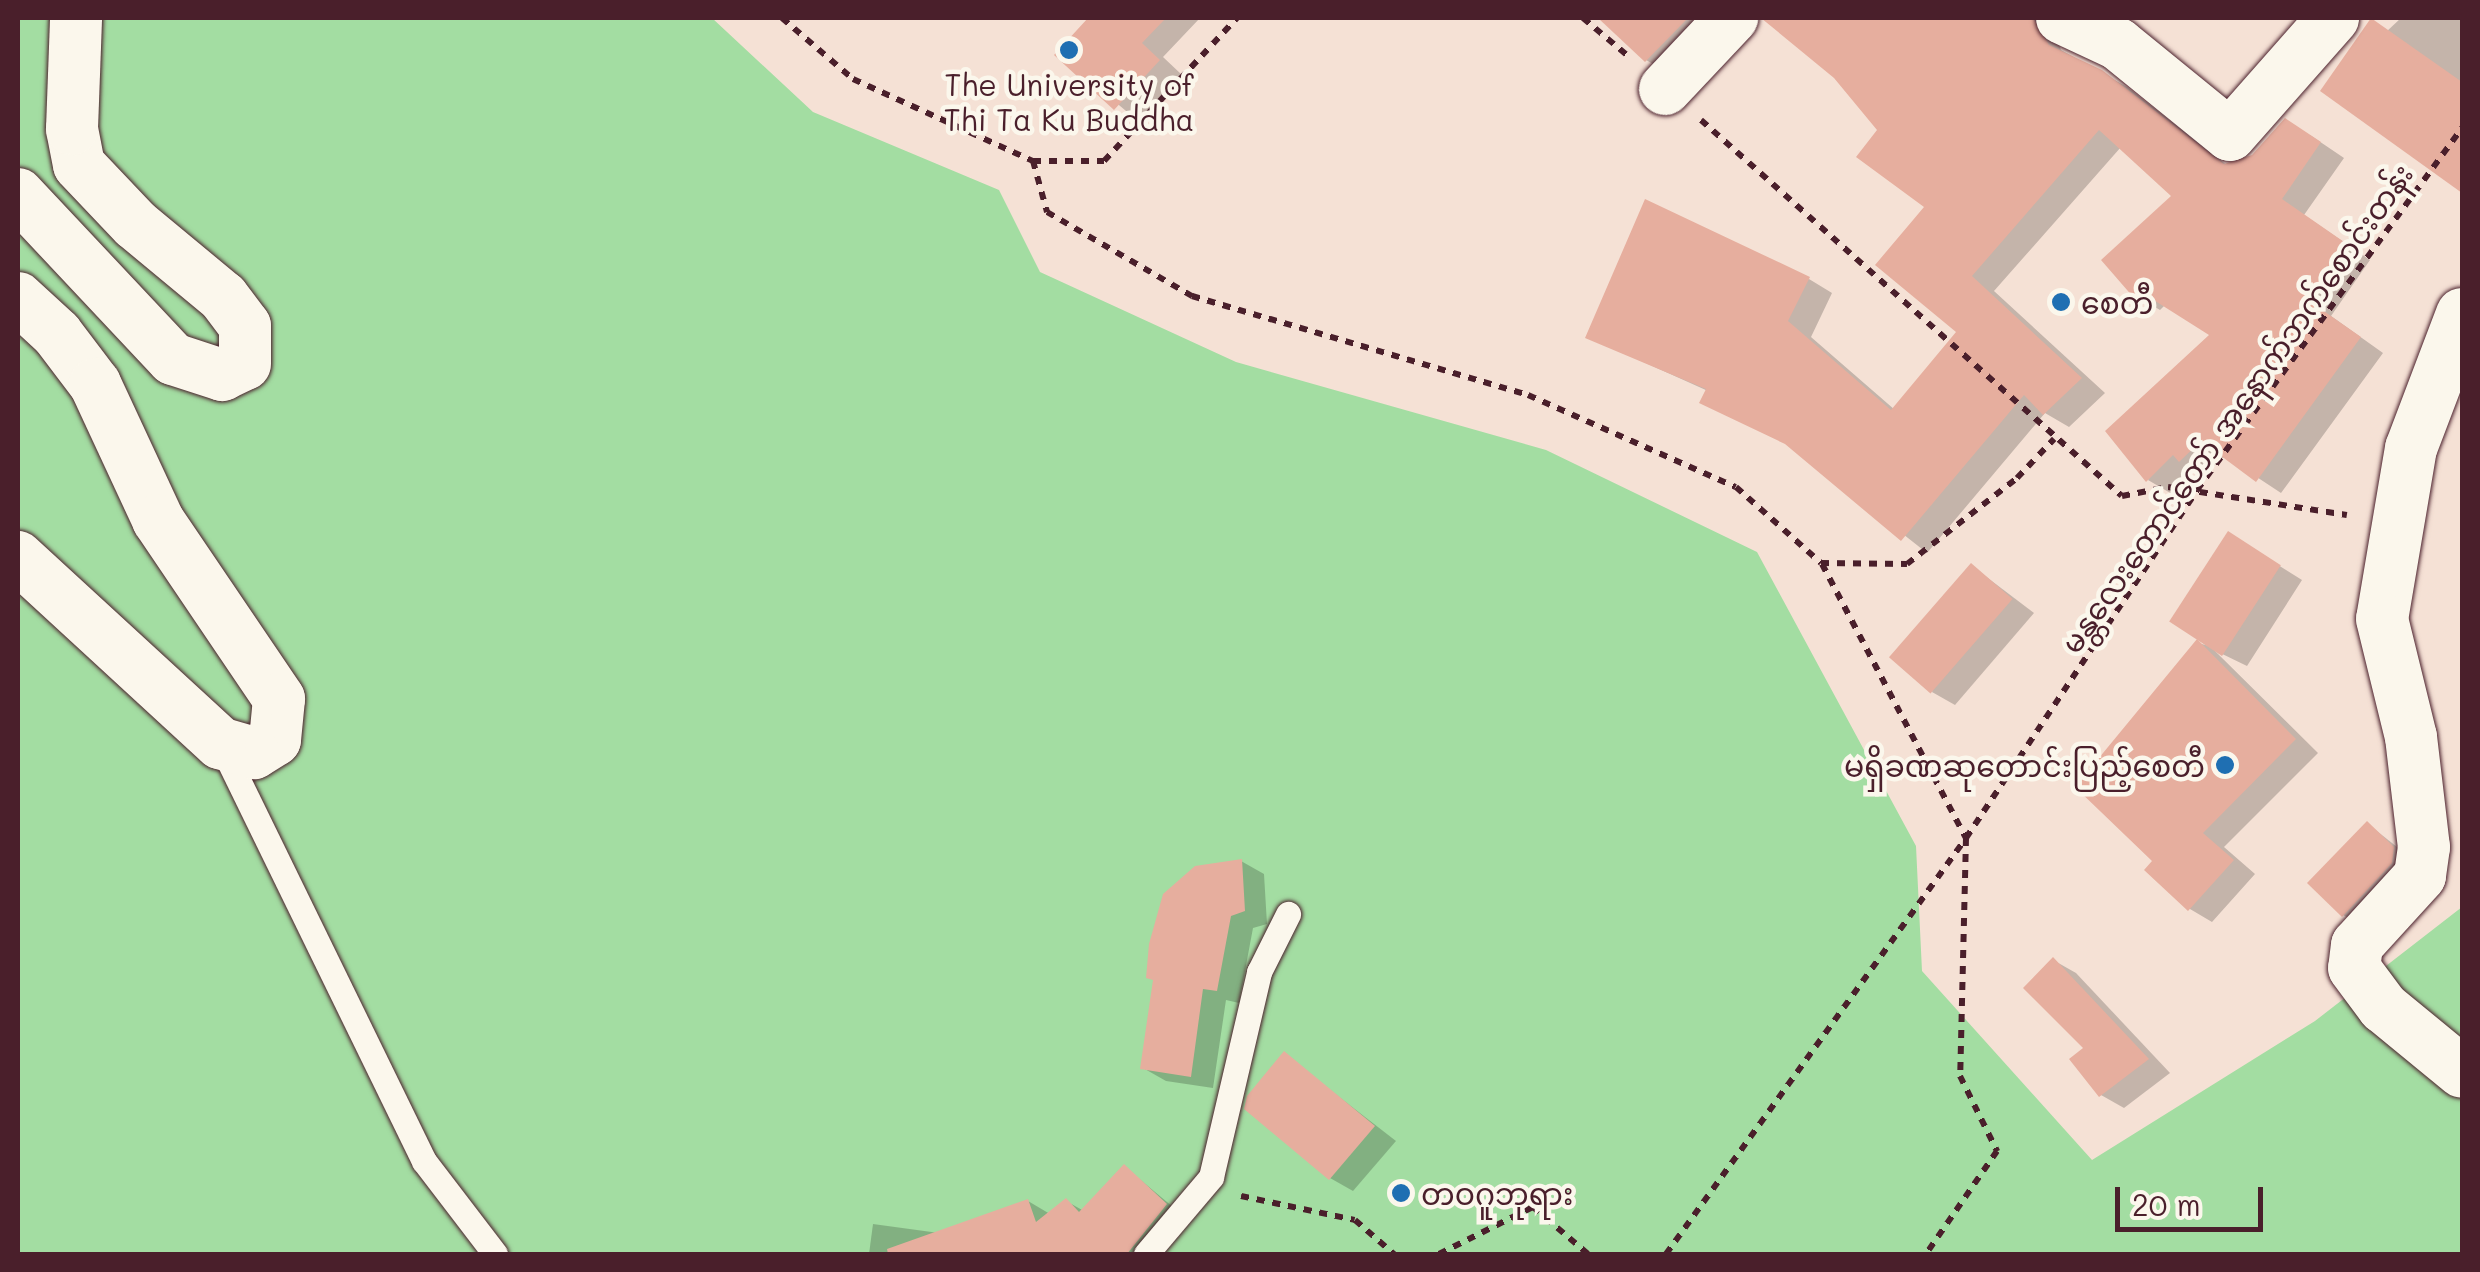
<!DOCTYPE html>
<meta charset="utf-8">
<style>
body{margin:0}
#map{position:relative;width:2480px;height:1272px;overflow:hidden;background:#f5e1d5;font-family:Mali,"Noto Sans Myanmar",sans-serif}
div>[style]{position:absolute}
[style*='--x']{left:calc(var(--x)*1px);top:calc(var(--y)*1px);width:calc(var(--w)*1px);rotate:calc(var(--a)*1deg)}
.green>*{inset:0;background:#a3dda2}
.shadow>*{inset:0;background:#0003}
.building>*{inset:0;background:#e6ae9e;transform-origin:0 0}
.path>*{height:6px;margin-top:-3px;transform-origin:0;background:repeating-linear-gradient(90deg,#4a1f2b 0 8px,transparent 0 16px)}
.roads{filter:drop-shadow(0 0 2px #4a1f2b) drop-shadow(0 0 2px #4a1f2b)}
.lane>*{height:25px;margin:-12.5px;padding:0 12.5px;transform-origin:12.5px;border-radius:12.5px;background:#fbf7ec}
.street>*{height:52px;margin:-26px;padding:0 26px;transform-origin:26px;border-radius:26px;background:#fbf7ec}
.dots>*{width:28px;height:28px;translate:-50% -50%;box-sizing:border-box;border:5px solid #fbf7ec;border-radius:50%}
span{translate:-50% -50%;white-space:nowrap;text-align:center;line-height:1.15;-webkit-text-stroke:9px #fbf7ec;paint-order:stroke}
.poi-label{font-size:30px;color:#4a1f2b}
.left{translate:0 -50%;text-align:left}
.right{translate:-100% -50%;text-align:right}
.street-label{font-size:30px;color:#4a1f2b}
.frame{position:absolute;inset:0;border:20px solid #4a1f2b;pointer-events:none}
.scale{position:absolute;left:2115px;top:1187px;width:148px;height:45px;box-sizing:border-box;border:5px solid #4a1f2b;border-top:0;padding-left:12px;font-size:30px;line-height:35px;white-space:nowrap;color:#4a1f2b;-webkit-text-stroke:8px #fbf7ec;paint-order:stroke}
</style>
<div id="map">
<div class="green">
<i style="clip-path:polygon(18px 18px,712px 18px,813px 112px,999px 190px,1040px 272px,1236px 362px,1546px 450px,1757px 552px,1916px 846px,1922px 971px,2092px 1160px,2315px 1021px,2462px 907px,2462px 1254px,18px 1254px)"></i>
</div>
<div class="shadow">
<i style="clip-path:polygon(1091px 18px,1200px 18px,1163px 57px,1181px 74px,1138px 121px,1058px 54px)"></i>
<i style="clip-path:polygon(1608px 18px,1723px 18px,1669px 73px,1646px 60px)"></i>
<i style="clip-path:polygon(1785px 18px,2064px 18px,2056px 35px,2061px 50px,2127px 87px,2228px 166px,2310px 135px,2344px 158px,2304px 215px,2370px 260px,2331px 316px,2383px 353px,2281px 493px,2225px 456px,2205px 474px,2196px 469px,2172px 494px,2148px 480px,2213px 335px,2165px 305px,2160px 310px,2136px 296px,2175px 196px,2121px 147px,1994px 291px,2105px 393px,2069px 427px,2045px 413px,1927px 553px,1794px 448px,1708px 391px,1588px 337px,1809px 279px,1832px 293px,1811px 337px,1895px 410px,1959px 332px,1928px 206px,1880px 130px,1836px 76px,1776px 29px)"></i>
<i style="clip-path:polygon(2401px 18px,2462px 18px,2462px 190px,2323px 91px)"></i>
<i style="clip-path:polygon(2251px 548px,2302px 580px,2247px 666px,2214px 650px,2318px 753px,2224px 847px,2255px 874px,2212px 922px,2190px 909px,2156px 860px,2198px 643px,2213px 647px)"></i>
<i style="clip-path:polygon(1972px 566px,2034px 613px,1955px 705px,1932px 692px)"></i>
<i style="clip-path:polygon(2368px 824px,2416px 862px,2366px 928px,2343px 915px)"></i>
<i style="clip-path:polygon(1241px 861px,1264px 874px,1267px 924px,1253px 928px,1239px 1003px,1226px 1000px,1213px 1088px,1166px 1081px,1143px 1068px)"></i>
<i style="clip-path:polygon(2053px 960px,2076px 973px,2170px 1073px,2124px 1108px,2101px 1095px)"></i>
<i style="clip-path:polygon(1285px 1055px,1396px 1141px,1353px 1191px,1330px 1178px)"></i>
<i style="clip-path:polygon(1125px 1167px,1185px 1217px,1155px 1254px,991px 1254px,979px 1219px,1028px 1201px,1050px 1214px,1066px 1201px,1084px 1211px)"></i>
<i style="clip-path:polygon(873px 1224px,961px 1236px,983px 1254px,869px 1254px)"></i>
</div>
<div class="building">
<i style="clip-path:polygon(1088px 18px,1166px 18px,1142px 43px,1160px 60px,1114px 110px,1054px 55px)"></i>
<i style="clip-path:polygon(1598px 18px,1688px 18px,1645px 62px)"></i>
<i style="clip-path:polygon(1761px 18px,2033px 18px,2049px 45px,2102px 70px,2224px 164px,2252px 155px,2285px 118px,2321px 142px,2282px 199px,2347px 244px,2308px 300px,2361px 337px,2256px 482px,2201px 441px,2179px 462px,2173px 455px,2146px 482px,2105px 431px,2209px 335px,2141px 292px,2134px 298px,2101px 260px,2171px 196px,2099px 130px,1972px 276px,2082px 378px,2043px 415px,2024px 395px,1901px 541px,1785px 444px,1699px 403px,1706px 389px,1585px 338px,1645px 199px,1810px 277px,1788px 321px,1891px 410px,1956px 332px,1875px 265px,1924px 207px,1856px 157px,1877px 130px,1834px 78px)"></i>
<i style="clip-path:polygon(2371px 18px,2462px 82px,2462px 193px,2320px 91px)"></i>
<i style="left:2228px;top:531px;width:63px;height:108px;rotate:33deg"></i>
<i style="left:1971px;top:563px;width:55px;height:125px;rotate:41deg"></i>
<i style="clip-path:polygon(2197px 639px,2296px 739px,2203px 833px,2234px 860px,2188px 911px,2144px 870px,2152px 861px,2075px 787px)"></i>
<i style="clip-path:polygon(2367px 821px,2394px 847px,2392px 863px,2342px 917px,2307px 883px)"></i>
<i style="clip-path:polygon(1242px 859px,1245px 911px,1231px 916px,1217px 991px,1203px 989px,1191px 1077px,1140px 1069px,1153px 980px,1146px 978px,1149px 944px,1163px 894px,1195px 866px)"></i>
<i style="clip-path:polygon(2053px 957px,2149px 1059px,2099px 1097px,2069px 1059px,2083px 1048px,2023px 988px)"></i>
<i style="clip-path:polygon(1284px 1051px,1375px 1126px,1329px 1180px,1244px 1109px,1247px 1096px)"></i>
<i style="clip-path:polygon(1124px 1164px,1167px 1204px,1127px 1254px,888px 1254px,887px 1249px,1028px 1199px,1036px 1222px,1066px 1198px,1079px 1212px)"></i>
</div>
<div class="path">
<i style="--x:782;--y:18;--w:94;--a:40.7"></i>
<i style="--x:853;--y:79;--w:198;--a:24.5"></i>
<i style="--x:1033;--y:161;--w:53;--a:74.6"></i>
<i style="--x:1047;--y:212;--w:168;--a:30.1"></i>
<i style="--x:1192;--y:296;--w:350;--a:16.4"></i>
<i style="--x:1528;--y:395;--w:227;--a:23.9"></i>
<i style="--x:1736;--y:487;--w:114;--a:41.8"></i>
<i style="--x:1821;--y:563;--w:86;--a:0.7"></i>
<i style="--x:1907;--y:564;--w:140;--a:-38"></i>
<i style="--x:2017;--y:478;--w:54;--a:-46.5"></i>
<i style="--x:1583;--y:18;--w:59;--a:40.2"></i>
<i style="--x:1701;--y:120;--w:564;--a:41.77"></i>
<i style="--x:2122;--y:496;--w:47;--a:-11.1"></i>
<i style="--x:2168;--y:487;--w:181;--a:8.9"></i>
<i style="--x:1033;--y:161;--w:71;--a:0"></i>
<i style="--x:1104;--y:161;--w:195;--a:-47.1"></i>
<i style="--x:1822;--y:564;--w:310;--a:62.3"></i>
<i style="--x:1966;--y:838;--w:238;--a:91.4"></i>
<i style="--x:1960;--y:1076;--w:84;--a:63.7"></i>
<i style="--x:1997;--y:1151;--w:125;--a:124.6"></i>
<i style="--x:1241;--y:1196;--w:116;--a:11.9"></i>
<i style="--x:1355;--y:1220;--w:52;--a:41.1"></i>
<i style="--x:1439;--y:1254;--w:105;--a:-26.6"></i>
<i style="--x:1533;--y:1207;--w:72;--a:40.5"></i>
<i style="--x:1666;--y:1254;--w:513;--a:-54.2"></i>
<i style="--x:1966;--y:838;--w:418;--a:-56.4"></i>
<i style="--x:2197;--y:490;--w:449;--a:-53.8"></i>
</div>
<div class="roads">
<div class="lane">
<i style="--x:222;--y:747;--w:461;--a:64"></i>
<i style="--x:424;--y:1161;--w:117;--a:52.6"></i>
<i style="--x:1146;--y:1254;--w:101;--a:-49.8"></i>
<i style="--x:1211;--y:1177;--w:211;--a:-76.8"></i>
<i style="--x:1259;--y:972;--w:65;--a:-63.4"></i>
</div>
<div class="street">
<i style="--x:2062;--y:18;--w:62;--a:24.9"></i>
<i style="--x:2118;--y:44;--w:144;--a:39.1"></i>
<i style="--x:2230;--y:135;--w:156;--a:-48.6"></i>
<i style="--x:1665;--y:89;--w:98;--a:-46.7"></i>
<i style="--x:18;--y:194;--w:226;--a:46.8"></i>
<i style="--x:173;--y:359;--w:52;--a:18.1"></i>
<i style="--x:222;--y:375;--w:25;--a:-26"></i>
<i style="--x:245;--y:364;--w:38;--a:-90"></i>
<i style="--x:245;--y:326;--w:36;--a:-127"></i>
<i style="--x:223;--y:297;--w:114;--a:-140.3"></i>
<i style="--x:135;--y:224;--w:81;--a:-133.5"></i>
<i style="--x:79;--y:165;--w:37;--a:-101"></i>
<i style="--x:72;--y:129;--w:111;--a:-87.9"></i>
<i style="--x:18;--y:298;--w:53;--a:42.7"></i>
<i style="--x:57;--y:334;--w:63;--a:52.8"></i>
<i style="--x:95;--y:384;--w:150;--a:65.1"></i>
<i style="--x:158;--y:520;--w:216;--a:55.9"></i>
<i style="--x:279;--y:699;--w:41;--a:95.6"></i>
<i style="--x:275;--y:740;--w:25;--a:148"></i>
<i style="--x:254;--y:753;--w:35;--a:-164"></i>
<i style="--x:220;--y:743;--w:275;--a:-137.4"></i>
<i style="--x:2462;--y:314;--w:143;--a:110.8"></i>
<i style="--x:2411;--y:448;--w:173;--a:99.6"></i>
<i style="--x:2382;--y:619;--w:122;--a:76.2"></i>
<i style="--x:2411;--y:737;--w:111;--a:83.3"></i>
<i style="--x:2424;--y:847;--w:29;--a:98"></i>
<i style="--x:2420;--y:876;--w:93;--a:132.4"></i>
<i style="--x:2357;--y:945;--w:23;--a:97"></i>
<i style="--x:2354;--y:968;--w:49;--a:53.4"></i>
<i style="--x:2383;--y:1007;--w:102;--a:39.4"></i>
</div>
</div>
<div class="dots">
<i style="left:1069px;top:50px;background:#1f6fb2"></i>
<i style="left:2061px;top:302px;background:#1f6fb2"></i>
<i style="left:2225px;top:765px;background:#1f6fb2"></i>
<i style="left:1401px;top:1193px;background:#1f6fb2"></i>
</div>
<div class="poi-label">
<span style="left:1069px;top:101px">The University of<br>Thi Ta Ku Buddha</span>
<span class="left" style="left:2081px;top:302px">စေတီ</span>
<span class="right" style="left:2205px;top:765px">မရှိခဏဆုတောင်းပြည့်စေတီ</span>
<span class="left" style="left:1421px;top:1193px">တဝဂူဘုရား</span>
</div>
<div class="street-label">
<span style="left:2236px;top:408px;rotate:-55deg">မန္တလေးတောင်တော် အနောက်ဘက်စောင်းတန်း</span>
</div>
<div class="frame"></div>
<div class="scale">20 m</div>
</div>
